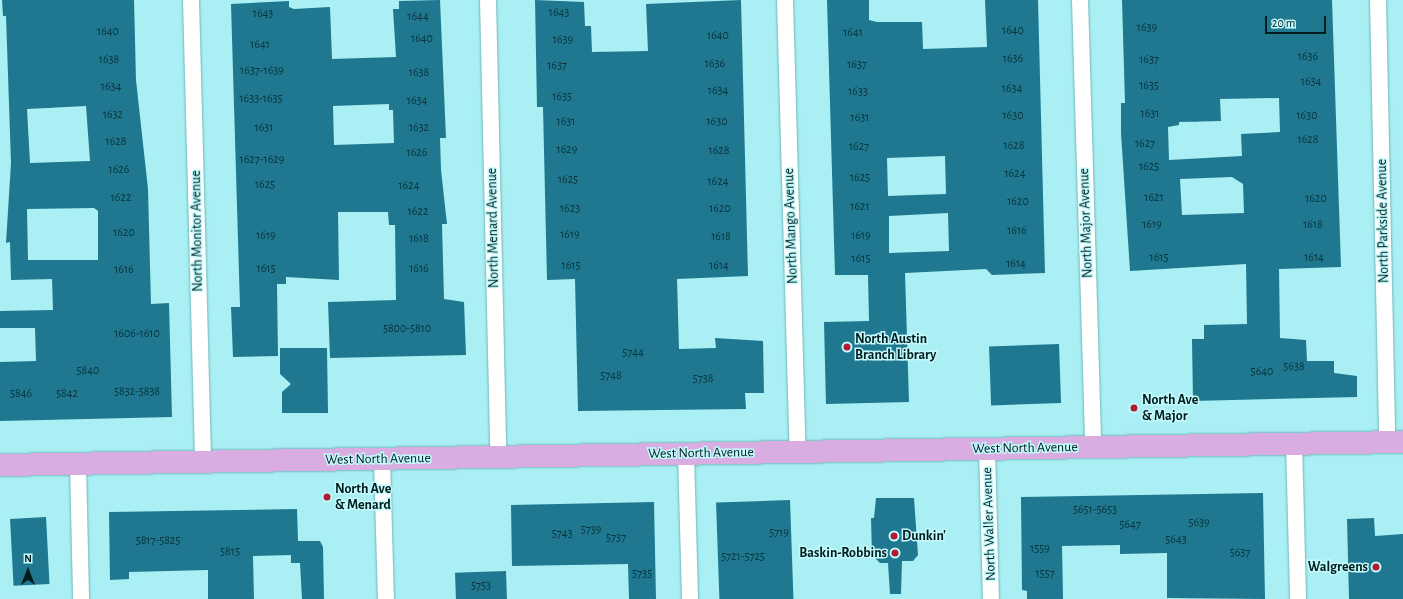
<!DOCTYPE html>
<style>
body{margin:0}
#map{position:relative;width:1403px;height:599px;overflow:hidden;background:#a9eff3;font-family:"Alegreya Sans",sans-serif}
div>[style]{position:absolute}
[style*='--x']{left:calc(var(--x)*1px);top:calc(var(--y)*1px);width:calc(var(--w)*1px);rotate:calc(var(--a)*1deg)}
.building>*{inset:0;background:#1f7890;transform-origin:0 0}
.roads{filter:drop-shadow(0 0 1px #71b6ba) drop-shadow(0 0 1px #71b6ba)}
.minor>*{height:16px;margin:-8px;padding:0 8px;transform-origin:8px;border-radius:8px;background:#fff}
.primary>*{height:22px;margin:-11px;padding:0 11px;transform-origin:11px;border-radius:11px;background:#d9ade2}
.dots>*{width:11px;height:11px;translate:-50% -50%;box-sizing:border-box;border:2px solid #c3fafd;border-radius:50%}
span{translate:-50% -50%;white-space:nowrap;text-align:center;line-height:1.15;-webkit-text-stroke:3px #c3fafd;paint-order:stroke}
.number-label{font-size:12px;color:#08333a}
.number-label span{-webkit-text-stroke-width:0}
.street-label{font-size:14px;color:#001c1d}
.poi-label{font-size:14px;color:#001c1d;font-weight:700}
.left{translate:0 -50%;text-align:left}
.right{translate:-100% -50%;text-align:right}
.north{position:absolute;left:8px;top:551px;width:40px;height:40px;-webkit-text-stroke:3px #c3fafd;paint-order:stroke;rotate:0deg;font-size:11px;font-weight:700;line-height:16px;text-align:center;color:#001c1d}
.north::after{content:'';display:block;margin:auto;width:14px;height:18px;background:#001c1d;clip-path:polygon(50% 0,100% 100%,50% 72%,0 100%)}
.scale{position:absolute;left:1265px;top:16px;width:61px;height:18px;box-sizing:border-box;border:2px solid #001c1d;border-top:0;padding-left:5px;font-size:12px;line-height:14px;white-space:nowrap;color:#001c1d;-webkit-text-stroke:3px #c3fafd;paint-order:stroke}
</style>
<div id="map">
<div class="building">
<i style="clip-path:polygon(evenodd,2px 0,134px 0,136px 80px,148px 189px,151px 304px,169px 303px,172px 417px,0 421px,0 362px,36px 361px,35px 328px,0 328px,0 311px,53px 310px,52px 279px,11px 280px,10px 242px,6px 243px,11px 163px,6px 16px,3px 16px,2px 0,86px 106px,90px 161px,30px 163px,27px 109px,86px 106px,2px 0,94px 208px,98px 211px,98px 260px,28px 260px,27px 209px,94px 208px)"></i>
<i style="clip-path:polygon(evenodd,440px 0,446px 138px,440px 138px,441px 170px,447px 224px,442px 224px,444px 299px,464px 302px,466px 355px,330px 358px,328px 302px,396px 300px,395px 225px,389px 225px,388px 212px,338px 212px,339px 280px,286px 277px,286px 284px,277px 284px,278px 356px,233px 357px,231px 307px,240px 307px,231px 4px,289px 1px,289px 7px,294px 9px,330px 7px,332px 59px,396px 57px,393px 9px,399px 9px,399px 1px,440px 0,389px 104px,389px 110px,393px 110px,394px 143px,334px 145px,333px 106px,389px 104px)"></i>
<i style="clip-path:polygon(535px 0,584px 2px,585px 26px,591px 26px,592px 52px,648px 51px,646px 4px,741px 0,748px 276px,677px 279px,679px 349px,716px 348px,715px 338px,763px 341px,764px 393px,745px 393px,746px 409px,578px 411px,575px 279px,547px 280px,543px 107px,537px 107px)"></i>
<i style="clip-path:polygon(evenodd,827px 0,869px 0,869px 20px,877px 22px,922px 22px,923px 49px,987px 47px,985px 0,1038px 0,1045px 273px,992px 275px,986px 269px,905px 273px,909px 402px,826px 404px,824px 322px,869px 321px,868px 275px,835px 275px,827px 0,945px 156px,946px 194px,888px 196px,887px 158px,945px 156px,827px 0,948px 213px,949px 251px,889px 253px,889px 216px,948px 213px)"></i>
<i style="clip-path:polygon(evenodd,1122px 0,1332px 0,1341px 267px,1279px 269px,1280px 338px,1306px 340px,1307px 361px,1334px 361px,1334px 373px,1357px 376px,1357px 397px,1193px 401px,1192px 339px,1204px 339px,1204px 325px,1247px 324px,1246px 264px,1130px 271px,1121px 133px,1121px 103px,1125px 103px,1122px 0,1279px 98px,1280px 132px,1241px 134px,1242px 156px,1169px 160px,1168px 127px,1179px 125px,1179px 122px,1221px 121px,1220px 99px,1279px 98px,1122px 0,1232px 177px,1243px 184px,1244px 213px,1182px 215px,1180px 179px,1232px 177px)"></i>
<i style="left:1059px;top:344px;width:59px;height:70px;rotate:88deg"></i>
<i style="clip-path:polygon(280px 348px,327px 348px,328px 413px,282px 413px,282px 392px,291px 384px,280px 374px)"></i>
<i style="clip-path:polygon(1263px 493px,1265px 599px,1167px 598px,1167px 553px,1120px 554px,1120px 545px,1062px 546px,1063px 599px,1027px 599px,1027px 591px,1022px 590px,1021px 497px)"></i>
<i style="clip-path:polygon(876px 498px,914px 498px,918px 555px,913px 561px,902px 561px,901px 594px,890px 594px,888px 563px,880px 563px,872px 555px,871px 518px,874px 518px)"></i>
<i style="left:790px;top:500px;width:99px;height:74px;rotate:88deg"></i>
<i style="clip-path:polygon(654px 502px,656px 599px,629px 599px,628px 564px,512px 566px,511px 505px)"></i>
<i style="clip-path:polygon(297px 509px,298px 541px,320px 541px,323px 547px,324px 599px,302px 599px,300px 563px,291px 563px,291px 555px,253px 556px,254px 599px,208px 599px,208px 570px,129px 572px,129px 579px,110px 580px,109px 512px)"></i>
<i style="left:46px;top:517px;width:67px;height:36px;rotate:87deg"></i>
<i style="clip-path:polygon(1374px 518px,1375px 536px,1403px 534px,1403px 599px,1349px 599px,1347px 519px)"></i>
<i style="left:506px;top:571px;width:28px;height:51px;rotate:88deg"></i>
</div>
<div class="roads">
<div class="minor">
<i style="--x:191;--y:0;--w:462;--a:88.5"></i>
<i style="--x:488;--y:0;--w:457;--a:88.7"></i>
<i style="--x:785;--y:0;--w:452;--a:88.4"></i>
<i style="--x:1080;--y:0;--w:447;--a:88.3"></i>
<i style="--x:1378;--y:0;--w:442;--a:88.8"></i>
<i style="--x:1294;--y:443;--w:156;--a:88.5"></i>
<i style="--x:987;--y:449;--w:150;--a:88.5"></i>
<i style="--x:686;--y:454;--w:145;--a:88.4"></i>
<i style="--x:382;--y:459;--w:140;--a:88.4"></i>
<i style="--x:78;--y:464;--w:135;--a:88.7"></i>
</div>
<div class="primary">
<i style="--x:0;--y:465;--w:1403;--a:-0.94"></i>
</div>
</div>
<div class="dots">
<i style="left:847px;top:347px;background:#af1c31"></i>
<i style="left:1134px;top:408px;background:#af1c31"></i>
<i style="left:327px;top:497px;background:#af1c31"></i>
<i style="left:894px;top:536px;background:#af1c31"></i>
<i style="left:895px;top:553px;background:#af1c31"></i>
<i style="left:1376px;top:567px;background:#af1c31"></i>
</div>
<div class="number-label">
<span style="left:559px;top:13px">1643</span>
<span style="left:263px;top:14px">1643</span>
<span style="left:418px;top:17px">1644</span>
<span style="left:1147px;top:28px">1639</span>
<span style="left:1013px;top:31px">1640</span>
<span style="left:108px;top:32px">1640</span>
<span style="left:853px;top:33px">1641</span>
<span style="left:718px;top:36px">1640</span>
<span style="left:422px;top:39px">1640</span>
<span style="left:563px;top:40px">1639</span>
<span style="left:260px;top:45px">1641</span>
<span style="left:1308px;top:57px">1636</span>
<span style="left:1013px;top:59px">1636</span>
<span style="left:109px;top:60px">1638</span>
<span style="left:1149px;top:60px">1637</span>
<span style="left:715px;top:64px">1636</span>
<span style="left:857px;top:65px">1637</span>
<span style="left:557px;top:66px">1637</span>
<span style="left:262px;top:71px">1637-1639</span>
<span style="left:419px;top:73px">1638</span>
<span style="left:1311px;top:82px">1634</span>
<span style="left:1149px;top:86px">1635</span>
<span style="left:111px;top:87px">1634</span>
<span style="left:1012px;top:89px">1634</span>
<span style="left:718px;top:91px">1634</span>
<span style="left:858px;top:92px">1633</span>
<span style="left:562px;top:97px">1635</span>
<span style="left:261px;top:99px">1633-1635</span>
<span style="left:417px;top:101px">1634</span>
<span style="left:1150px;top:114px">1631</span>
<span style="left:113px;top:115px">1632</span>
<span style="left:1013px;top:116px">1630</span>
<span style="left:1307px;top:116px">1630</span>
<span style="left:860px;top:118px">1631</span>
<span style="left:566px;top:122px">1631</span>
<span style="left:717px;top:122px">1630</span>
<span style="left:264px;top:128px">1631</span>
<span style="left:419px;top:128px">1632</span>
<span style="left:1308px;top:140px">1628</span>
<span style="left:116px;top:142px">1628</span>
<span style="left:1145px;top:144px">1627</span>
<span style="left:1014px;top:146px">1628</span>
<span style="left:859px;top:147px">1627</span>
<span style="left:567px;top:150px">1629</span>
<span style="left:719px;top:151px">1628</span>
<span style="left:417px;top:153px">1626</span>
<span style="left:262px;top:160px">1627-1629</span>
<span style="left:1149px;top:167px">1625</span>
<span style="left:119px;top:170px">1626</span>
<span style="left:1015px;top:174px">1624</span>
<span style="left:860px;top:178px">1625</span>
<span style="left:568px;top:180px">1625</span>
<span style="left:718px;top:182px">1624</span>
<span style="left:265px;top:185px">1625</span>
<span style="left:409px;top:186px">1624</span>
<span style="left:121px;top:198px">1622</span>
<span style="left:1154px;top:198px">1621</span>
<span style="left:1316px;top:199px">1620</span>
<span style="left:1018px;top:202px">1620</span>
<span style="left:860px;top:207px">1621</span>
<span style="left:570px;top:209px">1623</span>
<span style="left:720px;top:209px">1620</span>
<span style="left:418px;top:212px">1622</span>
<span style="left:1152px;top:225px">1619</span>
<span style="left:1313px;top:225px">1618</span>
<span style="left:1017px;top:231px">1616</span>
<span style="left:124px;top:233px">1620</span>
<span style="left:570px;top:235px">1619</span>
<span style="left:266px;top:236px">1619</span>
<span style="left:861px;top:236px">1619</span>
<span style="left:721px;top:237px">1618</span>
<span style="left:419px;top:239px">1618</span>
<span style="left:1159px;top:258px">1615</span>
<span style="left:1314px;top:258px">1614</span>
<span style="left:861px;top:259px">1615</span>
<span style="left:1016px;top:264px">1614</span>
<span style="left:571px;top:266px">1615</span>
<span style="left:719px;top:266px">1614</span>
<span style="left:266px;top:269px">1615</span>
<span style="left:419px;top:269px">1616</span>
<span style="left:124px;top:270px">1616</span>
<span style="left:407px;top:329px">5800-5810</span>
<span style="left:137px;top:334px">1606-1610</span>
<span style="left:633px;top:353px">5744</span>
<span style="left:1294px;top:367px">5638</span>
<span style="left:88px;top:371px">5840</span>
<span style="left:1262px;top:372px">5640</span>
<span style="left:611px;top:376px">5748</span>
<span style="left:703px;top:379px">5738</span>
<span style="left:137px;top:392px">5832-5838</span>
<span style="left:21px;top:394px">5846</span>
<span style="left:67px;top:394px">5842</span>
<span style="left:1095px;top:510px">5651-5653</span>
<span style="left:1199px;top:523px">5639</span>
<span style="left:1130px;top:525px">5647</span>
<span style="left:591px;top:530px">5739</span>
<span style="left:779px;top:533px">5719</span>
<span style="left:562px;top:534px">5743</span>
<span style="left:616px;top:538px">5737</span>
<span style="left:1176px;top:540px">5643</span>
<span style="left:158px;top:541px">5817-5825</span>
<span style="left:1040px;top:549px">1559</span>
<span style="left:230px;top:552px">5815</span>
<span style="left:1240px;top:553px">5637</span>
<span style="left:743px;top:557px">5721-5725</span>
<span style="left:642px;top:574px">5735</span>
<span style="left:1045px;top:574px">1557</span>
<span style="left:481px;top:586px">5753</span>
</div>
<div class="street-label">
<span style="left:1383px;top:221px;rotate:-91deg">North Parkside Avenue</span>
<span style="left:1086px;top:223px;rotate:-92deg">North Major Avenue</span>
<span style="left:791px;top:226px;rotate:-92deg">North Mango Avenue</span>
<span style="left:493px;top:228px;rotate:-91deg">North Menard Avenue</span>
<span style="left:197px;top:231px;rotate:-91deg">North Monitor Avenue</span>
<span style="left:1025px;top:448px;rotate:-1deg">West North Avenue</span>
<span style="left:701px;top:453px;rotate:-1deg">West North Avenue</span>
<span style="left:378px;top:459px;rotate:-1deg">West North Avenue</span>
<span style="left:989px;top:524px;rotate:-92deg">North Waller Avenue</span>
</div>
<div class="poi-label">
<span class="left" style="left:855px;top:347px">North Austin<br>Branch Library</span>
<span class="left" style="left:1142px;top:408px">North Ave<br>&amp; Major</span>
<span class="left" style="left:335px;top:497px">North Ave<br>&amp; Menard</span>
<span class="left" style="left:902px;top:536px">Dunkin'</span>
<span class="right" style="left:887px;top:553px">Baskin-Robbins</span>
<span class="right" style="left:1368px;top:567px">Walgreens</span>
</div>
<div class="north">N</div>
<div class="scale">20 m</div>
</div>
